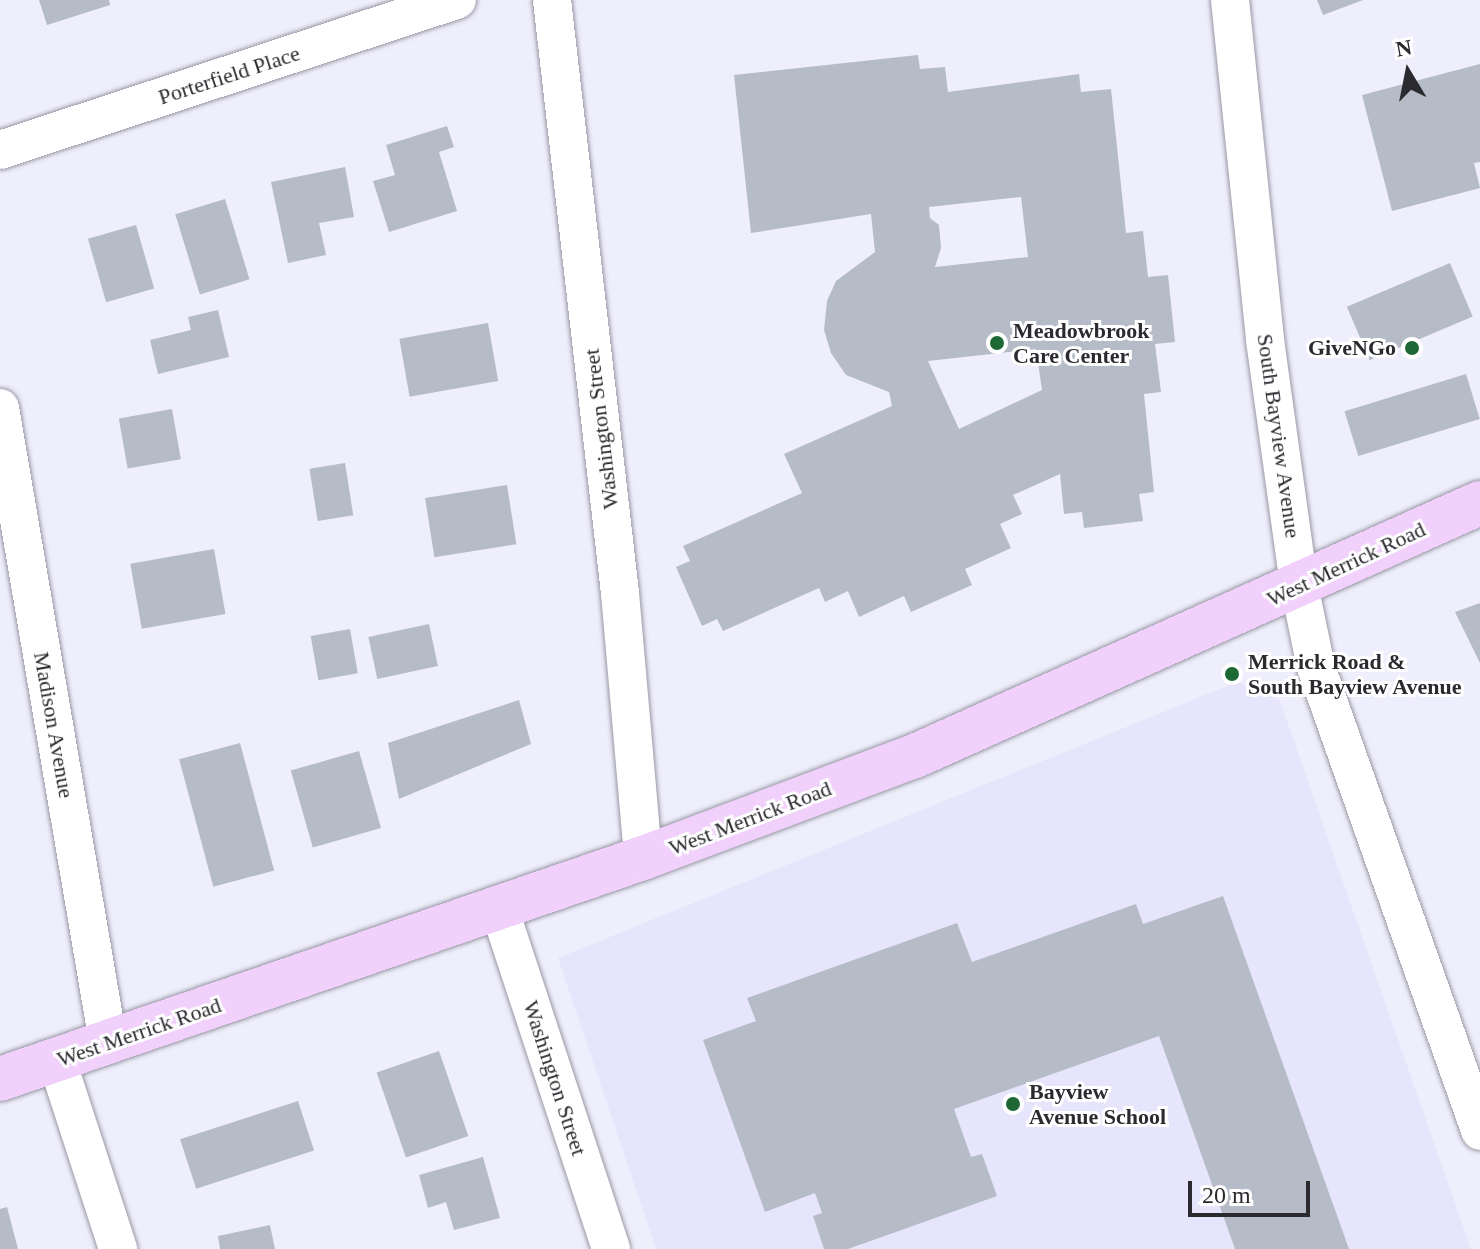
<!DOCTYPE html>
<style>
body{margin:0}
#map{position:relative;width:1480px;height:1249px;overflow:hidden;background:#efeefc;font-family:Georgia,serif}
div>[style]{position:absolute}
[style*='--x']{left:calc(var(--x)*1px);top:calc(var(--y)*1px);width:calc(var(--w)*1px);rotate:calc(var(--a)*1deg)}
.built>*{inset:0;background:#e7e5fb}
.building>*{inset:0;background:#b5bcc8;transform-origin:0 0}
.roads{filter:drop-shadow(0 0 2px #9998a5) drop-shadow(0 0 2px #9998a5)}
.minor>*{height:38px;margin:-19px;padding:0 19px;transform-origin:19px;border-radius:19px;background:#fff}
.primary>*{height:44px;margin:-22px;padding:0 22px;transform-origin:22px;border-radius:22px;background:#f1d1fb}
.dots>*{width:22px;height:22px;translate:-50% -50%;box-sizing:border-box;border:4px solid #fff;border-radius:50%}
span{translate:-50% -50%;white-space:nowrap;text-align:center;line-height:1.15;-webkit-text-stroke:6px #fff;paint-order:stroke}
.street-label{font-size:22px;color:#2a2a2f}
.poi-label{font-size:22px;color:#2a2a2f;font-weight:700}
.left{translate:0 -50%;text-align:left}
.right{translate:-100% -50%;text-align:right}
.north{position:absolute;left:1368px;top:32px;width:80px;height:80px;-webkit-text-stroke:6px #fff;paint-order:stroke;rotate:350deg;font-size:22px;font-weight:700;line-height:32px;text-align:center;color:#2a2a2f}
.north::after{content:'';display:block;margin:auto;width:28px;height:36px;background:#2a2a2f;clip-path:polygon(50% 0,100% 100%,50% 72%,0 100%)}
.scale{position:absolute;left:1188px;top:1181px;width:122px;height:36px;box-sizing:border-box;border:4px solid #2a2a2f;border-top:0;padding-left:10px;font-size:24px;line-height:28px;white-space:nowrap;color:#2a2a2f;-webkit-text-stroke:6px #fff;paint-order:stroke}
</style>
<div id="map">
<div class="built">
<i style="clip-path:polygon(1237px 682px,1280px 701px,1471px 1249px,656px 1249px,558px 958px)"></i>
</div>
<div class="building">
<i style="clip-path:polygon(39px 0,109px 0,110px 5px,47px 25px)"></i>
<i style="clip-path:polygon(1317px 0,1363px 0,1323px 15px)"></i>
<i style="clip-path:polygon(evenodd,918px 55px,920px 69px,945px 67px,948px 92px,1079px 74px,1081px 92px,1111px 89px,1126px 233px,1143px 231px,1148px 277px,1168px 275px,1175px 342px,1155px 344px,1161px 392px,1144px 394px,1154px 492px,1139px 494px,1143px 521px,1084px 528px,1082px 512px,1064px 514px,1060px 474px,1013px 495px,1022px 514px,1000px 524px,1011px 548px,965px 569px,972px 585px,911px 612px,904px 596px,859px 617px,848px 591px,825px 602px,819px 588px,723px 631px,717px 619px,702px 626px,676px 567px,690px 561px,683px 546px,802px 493px,784px 454px,892px 406px,889px 392px,846px 375px,831px 353px,824px 330px,827px 301px,836px 281px,875px 252px,871px 214px,751px 233px,734px 75px,918px 55px,1021px 197px,1028px 257px,935px 267px,941px 248px,939px 225px,930px 218px,929px 207px,1021px 197px,918px 55px,1036px 349px,1042px 390px,959px 429px,928px 361px,1036px 349px)"></i>
<i style="clip-path:polygon(1480px 64px,1480px 162px,1474px 163px,1480px 188px,1392px 211px,1362px 95px)"></i>
<i style="clip-path:polygon(447px 126px,454px 147px,439px 152px,457px 211px,389px 232px,373px 181px,395px 175px,386px 145px)"></i>
<i style="clip-path:polygon(345px 167px,354px 217px,319px 223px,326px 255px,288px 263px,271px 182px)"></i>
<i style="left:225px;top:199px;width:84px;height:52px;rotate:73deg"></i>
<i style="left:136px;top:225px;width:66px;height:50px;rotate:74deg"></i>
<i style="left:1450px;top:263px;width:58px;height:112px;rotate:67deg"></i>
<i style="clip-path:polygon(218px 310px,229px 357px,158px 374px,150px 340px,191px 330px,188px 317px)"></i>
<i style="left:488px;top:323px;width:59px;height:90px;rotate:80deg"></i>
<i style="left:1466px;top:374px;width:47px;height:127px;rotate:73deg"></i>
<i style="left:172px;top:409px;width:51px;height:54px;rotate:80deg"></i>
<i style="left:345px;top:463px;width:53px;height:36px;rotate:81deg"></i>
<i style="left:507px;top:485px;width:60px;height:83px;rotate:81deg"></i>
<i style="left:214px;top:549px;width:66px;height:85px;rotate:80deg"></i>
<i style="clip-path:polygon(1480px 603px,1480px 663px,1455px 612px)"></i>
<i style="left:429px;top:624px;width:43px;height:62px;rotate:78deg"></i>
<i style="left:350px;top:629px;width:45px;height:40px;rotate:80deg"></i>
<i style="clip-path:polygon(519px 700px,531px 744px,399px 799px,388px 743px)"></i>
<i style="left:240px;top:743px;width:132px;height:63px;rotate:75deg"></i>
<i style="left:359px;top:751px;width:80px;height:71px;rotate:74deg"></i>
<i style="clip-path:polygon(1223px 896px,1349px 1249px,1235px 1249px,1159px 1036px,954px 1109px,971px 1157px,982px 1154px,997px 1196px,848px 1249px,824px 1249px,813px 1216px,822px 1213px,815px 1193px,765px 1212px,703px 1040px,756px 1021px,747px 998px,957px 923px,972px 962px,1136px 904px,1143px 924px)"></i>
<i style="left:439px;top:1051px;width:90px;height:66px;rotate:71deg"></i>
<i style="left:298px;top:1101px;width:52px;height:124px;rotate:72deg"></i>
<i style="clip-path:polygon(483px 1157px,500px 1218px,454px 1230px,446px 1202px,428px 1208px,419px 1175px)"></i>
<i style="clip-path:polygon(7px 1207px,18px 1249px,0 1249px,0 1209px)"></i>
<i style="clip-path:polygon(270px 1225px,275px 1249px,220px 1249px,218px 1236px)"></i>
</div>
<div class="roads">
<div class="minor">
<i style="--x:552;--y:0;--w:597;--a:83.46"></i>
<i style="--x:620;--y:593;--w:266;--a:85"></i>
<i style="--x:1230;--y:0;--w:342;--a:84.1"></i>
<i style="--x:1265;--y:340;--w:247;--a:82.1"></i>
<i style="--x:1299;--y:585;--w:84;--a:78.3"></i>
<i style="--x:1316;--y:667;--w:492;--a:70.5"></i>
<i style="--x:0;--y:150;--w:481;--a:-18.2"></i>
<i style="--x:0;--y:408;--w:643;--a:80.33"></i>
<i style="--x:499;--y:908;--w:359;--a:71.8"></i>
<i style="--x:57;--y:1061;--w:198;--a:72"></i>
</div>
<div class="primary">
<i style="--x:0;--y:1079;--w:680;--a:-18.97"></i>
<i style="--x:643;--y:858;--w:290;--a:-20.6"></i>
<i style="--x:915;--y:756;--w:619;--a:-24.12"></i>
</div>
</div>
<div class="dots">
<i style="left:997px;top:343px;background:#1e6836"></i>
<i style="left:1412px;top:348px;background:#1e6836"></i>
<i style="left:1232px;top:674px;background:#1e6836"></i>
<i style="left:1013px;top:1104px;background:#1e6836"></i>
</div>
<div class="street-label">
<span style="left:229px;top:75px;rotate:-18deg">Porterfield Place</span>
<span style="left:601px;top:429px;rotate:-97deg">Washington Street</span>
<span style="left:1279px;top:436px;rotate:82deg">South Bayview Avenue</span>
<span style="left:1346px;top:564px;rotate:-25deg">West Merrick Road</span>
<span style="left:54px;top:725px;rotate:80deg">Madison Avenue</span>
<span style="left:750px;top:818px;rotate:-21deg">West Merrick Road</span>
<span style="left:139px;top:1032px;rotate:-19deg">West Merrick Road</span>
<span style="left:555px;top:1078px;rotate:72deg">Washington Street</span>
</div>
<div class="poi-label">
<span class="left" style="left:1013px;top:343px">Meadowbrook<br>Care Center</span>
<span class="right" style="left:1396px;top:348px">GiveNGo</span>
<span class="left" style="left:1248px;top:674px">Merrick Road &amp;<br>South Bayview Avenue</span>
<span class="left" style="left:1029px;top:1104px">Bayview<br>Avenue School</span>
</div>
<div class="north">N</div>
<div class="scale">20 m</div>
</div>
